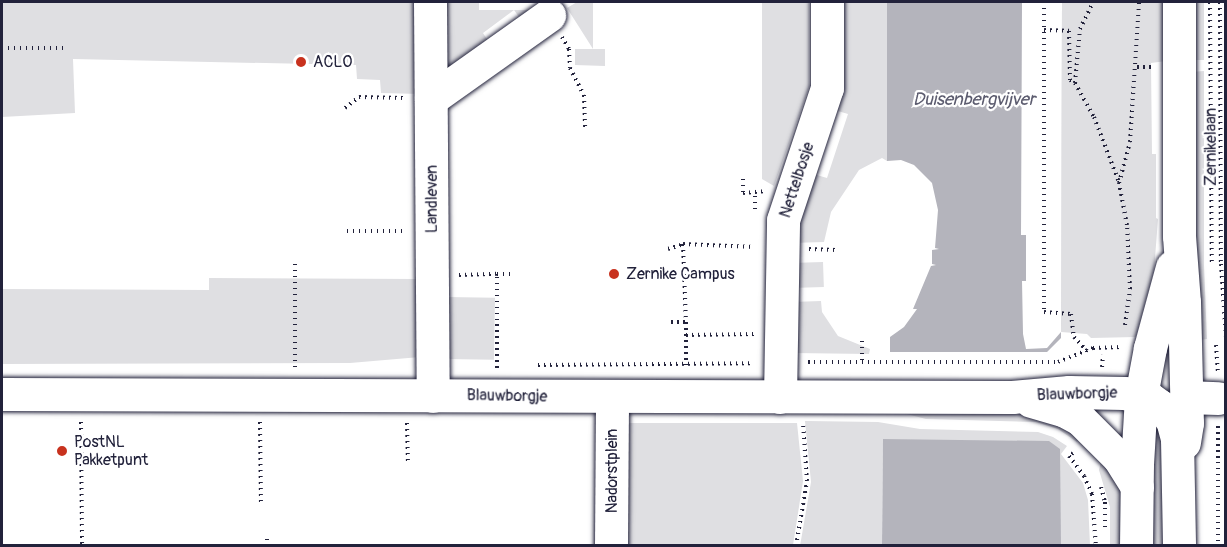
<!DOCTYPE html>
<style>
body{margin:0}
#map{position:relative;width:1227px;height:547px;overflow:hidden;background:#fff;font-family:Pangolin,sans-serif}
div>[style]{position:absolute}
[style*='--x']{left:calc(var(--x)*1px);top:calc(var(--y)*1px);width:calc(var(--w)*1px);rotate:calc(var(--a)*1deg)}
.green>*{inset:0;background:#dfdfe2;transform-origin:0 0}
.water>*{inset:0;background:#b4b4bc}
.pier>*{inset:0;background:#fff}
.path>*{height:4px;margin-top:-2px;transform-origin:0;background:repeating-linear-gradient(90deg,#22223b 0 1.5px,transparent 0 6px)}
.roads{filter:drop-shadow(0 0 2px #22223b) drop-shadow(0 0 2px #22223b)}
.minor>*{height:33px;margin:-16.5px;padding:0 16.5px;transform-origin:16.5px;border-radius:16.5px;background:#fff}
.dots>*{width:16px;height:16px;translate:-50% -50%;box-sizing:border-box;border:3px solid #fff;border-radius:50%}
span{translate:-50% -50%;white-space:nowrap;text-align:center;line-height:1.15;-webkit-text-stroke:4.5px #fff;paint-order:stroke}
.poi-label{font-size:16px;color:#22223b}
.left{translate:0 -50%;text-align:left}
.street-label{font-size:16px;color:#22223b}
.water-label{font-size:18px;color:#5c5c6f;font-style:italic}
.frame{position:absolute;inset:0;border:3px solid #22223b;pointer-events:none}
</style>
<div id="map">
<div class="green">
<i style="clip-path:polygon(2px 2px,421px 2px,420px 94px,381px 93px,380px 80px,357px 79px,356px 65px,73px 59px,75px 113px,2px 117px)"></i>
<i style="clip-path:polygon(445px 2px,479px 2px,479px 10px,539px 10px,524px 24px,514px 10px,483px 33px,492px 47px,446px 78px)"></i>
<i style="clip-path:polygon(577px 2px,593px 2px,593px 49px,605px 49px,605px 66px,575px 65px,575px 49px,593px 49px,567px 8px)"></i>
<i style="clip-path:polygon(762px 2px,809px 2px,809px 87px,774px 186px,762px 179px)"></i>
<i style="clip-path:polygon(839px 2px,887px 2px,887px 161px,882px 158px,859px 170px,831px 212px,824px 242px,790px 243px,810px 173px,827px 178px,848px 114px,831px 109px)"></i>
<i style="clip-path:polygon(1062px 2px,1166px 2px,1166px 61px,1151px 63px,1152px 154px,1156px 154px,1156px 218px,1158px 219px,1154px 271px,1136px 337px,1091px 338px,1087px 334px,1061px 332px)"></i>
<i style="left:1191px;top:2px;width:13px;height:58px"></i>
<i style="clip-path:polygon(1204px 71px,1204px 265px,1207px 339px,1192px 341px,1191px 72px)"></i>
<i style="left:823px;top:262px;width:25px;height:32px;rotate:88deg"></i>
<i style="clip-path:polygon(209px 278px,418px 279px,420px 357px,350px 363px,2px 364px,2px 289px,209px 290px)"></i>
<i style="left:446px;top:297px;width:49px;height:62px;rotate:1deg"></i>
<i style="clip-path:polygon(821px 301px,822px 312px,838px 336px,870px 349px,869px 354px,793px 353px,792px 302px)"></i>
<i style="clip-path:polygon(1017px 410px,1082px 433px,1077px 442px,1058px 429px,1036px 422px,926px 419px,899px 412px)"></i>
<i style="clip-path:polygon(805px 421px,878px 422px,920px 429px,1038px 432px,1053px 437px,1067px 446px,1061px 454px,1083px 483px,1088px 500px,1090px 545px,1061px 545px,883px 439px,882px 545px,800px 546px,811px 482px)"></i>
<i style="clip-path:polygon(625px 423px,797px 423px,803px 481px,793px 545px,627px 545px)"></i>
<i style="clip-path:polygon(1156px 436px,1163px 438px,1172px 545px,1143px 546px,1150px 439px)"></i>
<i style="clip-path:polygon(1102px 457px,1121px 479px,1128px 545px,1110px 545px,1110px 507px,1099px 470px)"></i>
</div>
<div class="water">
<i style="clip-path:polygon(887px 2px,1062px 2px,1061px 338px,1047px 352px,890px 352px,890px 337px,904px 327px,917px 309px,913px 309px,931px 266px,936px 265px,932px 264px,932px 250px,939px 249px,935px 248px,938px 210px,932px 183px,914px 165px,901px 160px,887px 161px)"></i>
<i style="clip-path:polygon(883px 439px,1049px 441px,1060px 449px,1061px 545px,882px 545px)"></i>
</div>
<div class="pier">
<i style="clip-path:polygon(1022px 2px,1062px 2px,1061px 332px,1047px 348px,1026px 349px,1023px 334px,1022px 281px,1026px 281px,1026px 235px,1021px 235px)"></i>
</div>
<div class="path">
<i style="--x:1044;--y:2;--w:310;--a:90"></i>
<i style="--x:1044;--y:312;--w:27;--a:4"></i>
<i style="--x:1071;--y:314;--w:23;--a:83"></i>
<i style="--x:1074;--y:337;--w:19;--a:47"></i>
<i style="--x:1210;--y:2;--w:261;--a:89.6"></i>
<i style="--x:1220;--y:2;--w:262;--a:89.8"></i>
<i style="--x:1221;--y:264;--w:73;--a:86.1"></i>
<i style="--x:1044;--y:30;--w:25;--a:2"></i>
<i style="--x:1069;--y:31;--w:49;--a:88.8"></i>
<i style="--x:1070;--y:80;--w:6;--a:31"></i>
<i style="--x:1075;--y:83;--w:39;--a:61"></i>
<i style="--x:1094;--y:117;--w:70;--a:69"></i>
<i style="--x:562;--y:37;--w:14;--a:60"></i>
<i style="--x:569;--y:49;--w:19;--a:87"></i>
<i style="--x:570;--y:68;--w:30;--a:63"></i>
<i style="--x:584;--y:95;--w:36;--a:88"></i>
<i style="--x:2;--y:48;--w:64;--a:0"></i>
<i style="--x:1137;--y:67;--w:14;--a:0"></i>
<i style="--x:1075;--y:83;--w:54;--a:-84.7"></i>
<i style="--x:1080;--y:29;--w:30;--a:-64"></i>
<i style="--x:345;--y:108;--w:18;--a:-38"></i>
<i style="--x:359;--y:97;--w:44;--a:1.3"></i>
<i style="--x:743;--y:179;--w:14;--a:90"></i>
<i style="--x:743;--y:193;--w:22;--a:-5"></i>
<i style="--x:755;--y:209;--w:17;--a:-90"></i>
<i style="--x:347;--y:231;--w:56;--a:0"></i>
<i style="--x:683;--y:244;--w:78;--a:87.8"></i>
<i style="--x:668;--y:249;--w:16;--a:-18"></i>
<i style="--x:683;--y:244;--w:71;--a:2.4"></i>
<i style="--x:809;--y:249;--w:27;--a:2"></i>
<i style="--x:459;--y:275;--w:38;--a:-2"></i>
<i style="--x:671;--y:322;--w:15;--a:0"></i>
<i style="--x:686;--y:322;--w:43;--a:90"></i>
<i style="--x:1125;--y:325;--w:36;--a:-82"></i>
<i style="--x:1130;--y:289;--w:64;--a:-92.7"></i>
<i style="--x:1127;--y:225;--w:43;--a:-100.8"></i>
<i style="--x:1119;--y:183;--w:42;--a:-75"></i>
<i style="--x:1130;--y:142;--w:140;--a:-86.3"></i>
<i style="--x:686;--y:335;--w:69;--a:-0.8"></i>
<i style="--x:862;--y:341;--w:20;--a:90"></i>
<i style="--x:1216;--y:345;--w:26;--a:86"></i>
<i style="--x:808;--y:362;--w:250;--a:0"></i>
<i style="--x:1058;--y:362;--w:38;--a:-22"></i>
<i style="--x:1093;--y:348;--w:28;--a:-2"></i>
<i style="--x:538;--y:365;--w:214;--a:-0.5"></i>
<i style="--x:295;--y:367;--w:106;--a:-90"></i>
<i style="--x:1102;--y:367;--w:12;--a:-85"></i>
<i style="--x:497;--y:368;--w:94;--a:-90"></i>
<i style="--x:497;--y:274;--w:17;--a:0"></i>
<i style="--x:81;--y:422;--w:124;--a:89.5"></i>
<i style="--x:260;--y:422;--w:84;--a:89.3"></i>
<i style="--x:407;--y:423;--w:41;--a:88.6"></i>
<i style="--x:1218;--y:426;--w:120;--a:90"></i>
<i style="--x:1073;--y:453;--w:5;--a:143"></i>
<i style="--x:1069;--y:456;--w:25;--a:53"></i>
<i style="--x:1084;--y:476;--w:20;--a:66"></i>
<i style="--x:1092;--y:494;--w:52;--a:85.6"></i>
<i style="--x:1101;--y:487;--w:16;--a:75"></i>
<i style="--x:1105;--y:502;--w:25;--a:90"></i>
<i style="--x:267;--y:546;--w:12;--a:-90"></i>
<i style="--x:796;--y:546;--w:66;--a:-80.4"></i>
<i style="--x:807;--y:481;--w:57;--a:-94"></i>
</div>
<div class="roads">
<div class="minor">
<i style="--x:430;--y:2;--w:394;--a:89.6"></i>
<i style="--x:1179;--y:2;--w:234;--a:90"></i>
<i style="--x:1179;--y:236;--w:66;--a:85.7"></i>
<i style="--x:1184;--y:302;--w:121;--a:88.6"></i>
<i style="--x:1187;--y:423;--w:20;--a:99"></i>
<i style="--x:431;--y:99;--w:145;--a:-35.4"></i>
<i style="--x:2;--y:394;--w:1010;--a:0.17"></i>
<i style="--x:1012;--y:397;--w:57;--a:-5"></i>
<i style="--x:1069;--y:392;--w:55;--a:1"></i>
<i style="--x:1124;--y:393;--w:25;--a:11"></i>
<i style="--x:1149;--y:398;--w:14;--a:36"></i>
<i style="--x:1160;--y:406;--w:18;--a:49"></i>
<i style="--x:1172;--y:420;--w:20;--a:75"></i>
<i style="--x:1177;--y:439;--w:107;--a:88.9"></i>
<i style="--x:780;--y:397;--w:177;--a:-89"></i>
<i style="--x:783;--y:220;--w:139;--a:-71.6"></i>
<i style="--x:827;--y:88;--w:86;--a:-90"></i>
<i style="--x:1186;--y:397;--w:32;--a:2"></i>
<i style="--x:1031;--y:401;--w:33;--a:16"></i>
<i style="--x:1063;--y:410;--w:19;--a:28"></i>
<i style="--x:1080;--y:419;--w:55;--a:45"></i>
<i style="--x:1119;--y:458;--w:34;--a:58"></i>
<i style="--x:611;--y:546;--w:149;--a:-89.6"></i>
<i style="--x:1136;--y:546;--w:82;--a:-89.3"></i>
<i style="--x:1137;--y:464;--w:68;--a:-86.6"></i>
<i style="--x:1141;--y:396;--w:49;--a:-79.4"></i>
<i style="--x:1150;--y:348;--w:84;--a:-74.8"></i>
</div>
</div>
<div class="dots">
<i style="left:301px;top:62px;background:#c8321e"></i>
<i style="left:614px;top:274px;background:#c8321e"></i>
<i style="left:62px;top:451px;background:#c8321e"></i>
</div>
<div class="poi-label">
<span class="left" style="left:313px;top:62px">ACLO</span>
<span class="left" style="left:626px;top:274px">Zernike Campus</span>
<span class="left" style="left:74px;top:451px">PostNL<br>Pakketpunt</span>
</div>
<div class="street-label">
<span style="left:1211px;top:147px;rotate:-90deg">Zernikelaan</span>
<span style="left:797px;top:180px;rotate:-72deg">Nettelbosje</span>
<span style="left:432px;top:199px;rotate:-90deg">Landleven</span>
<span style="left:1077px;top:394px;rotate:-2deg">Blauwborgje</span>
<span style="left:507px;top:396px;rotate:1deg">Blauwborgje</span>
<span style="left:612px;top:471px;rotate:-90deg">Nadorstplein</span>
</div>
<div class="water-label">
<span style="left:974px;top:100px">Duisenbergvijver</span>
</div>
<div class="frame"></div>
</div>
